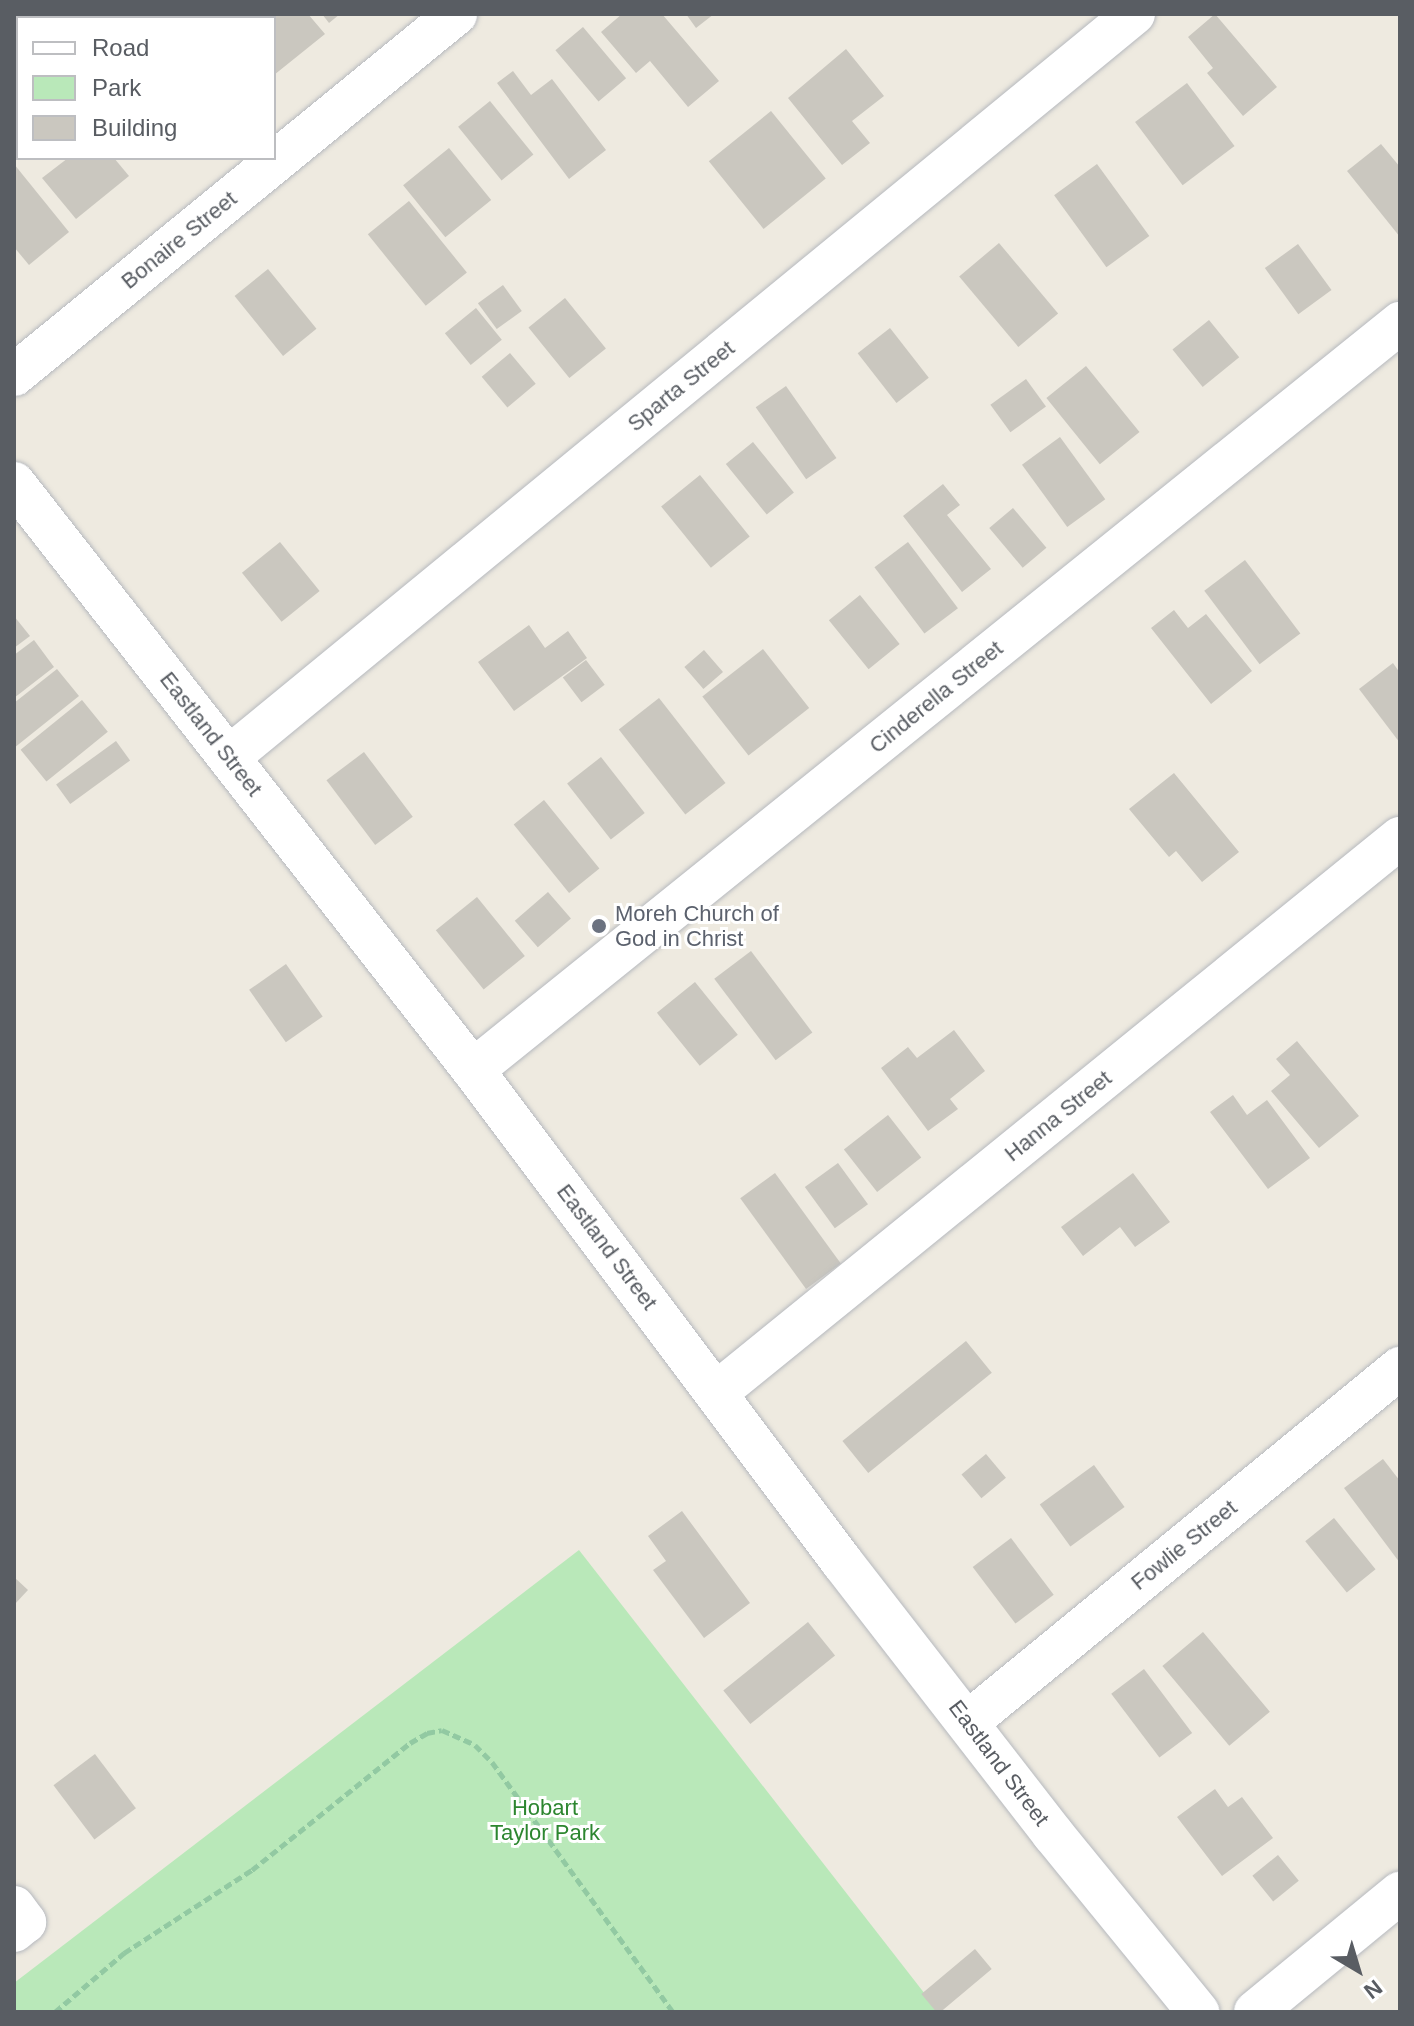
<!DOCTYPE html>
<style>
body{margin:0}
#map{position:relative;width:1414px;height:2026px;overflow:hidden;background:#eeeae0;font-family:Helvetica,sans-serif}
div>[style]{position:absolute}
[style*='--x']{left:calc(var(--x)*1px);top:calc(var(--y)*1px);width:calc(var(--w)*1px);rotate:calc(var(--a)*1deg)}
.green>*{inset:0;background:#b9e8b9}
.building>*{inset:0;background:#cac7bf;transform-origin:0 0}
.path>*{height:5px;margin-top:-2.5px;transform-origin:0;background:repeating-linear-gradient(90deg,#92c9a2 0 8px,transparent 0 12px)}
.roads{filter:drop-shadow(0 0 2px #b6b9be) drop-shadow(0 0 2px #b6b9be)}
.minor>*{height:42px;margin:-21px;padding:0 21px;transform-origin:21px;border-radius:21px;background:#fff}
.dots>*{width:22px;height:22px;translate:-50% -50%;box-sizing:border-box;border:4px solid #fff;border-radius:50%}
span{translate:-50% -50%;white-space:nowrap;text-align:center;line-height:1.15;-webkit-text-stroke:6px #fff;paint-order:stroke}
.street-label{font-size:22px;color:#595d63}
.worship-label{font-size:22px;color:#5b616d}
.left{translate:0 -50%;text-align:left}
.park-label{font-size:22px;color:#2d8630}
.frame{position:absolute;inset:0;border:16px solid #595d63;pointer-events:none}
.legend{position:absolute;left:16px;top:16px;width:260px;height:144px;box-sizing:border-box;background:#fff;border:2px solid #bdbec1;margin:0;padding:10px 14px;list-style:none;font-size:24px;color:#595d63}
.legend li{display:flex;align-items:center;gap:16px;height:40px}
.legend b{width:40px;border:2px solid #bdbec1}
.north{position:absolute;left:1318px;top:1930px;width:80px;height:80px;-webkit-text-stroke:6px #fff;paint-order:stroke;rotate:142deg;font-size:22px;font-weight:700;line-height:32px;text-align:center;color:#595d63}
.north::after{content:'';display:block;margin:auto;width:28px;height:36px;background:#595d63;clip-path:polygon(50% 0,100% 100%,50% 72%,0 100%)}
</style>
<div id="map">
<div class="green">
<i style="clip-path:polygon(579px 1550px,939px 2012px,14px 2012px,14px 1983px)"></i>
</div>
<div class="building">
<i style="clip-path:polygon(255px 14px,308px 14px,325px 34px,274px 75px,274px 18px,250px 18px)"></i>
<i style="clip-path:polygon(322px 14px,340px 14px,329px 23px)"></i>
<i style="clip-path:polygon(622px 14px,662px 14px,719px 81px,688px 107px,650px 61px,636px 73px,601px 32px)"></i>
<i style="clip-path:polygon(686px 14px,714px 14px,696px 28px)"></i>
<i style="clip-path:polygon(1215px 14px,1277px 87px,1243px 116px,1207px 73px,1213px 68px,1188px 37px)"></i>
<i style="left:583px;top:27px;width:67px;height:36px;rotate:50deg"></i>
<i style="clip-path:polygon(846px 49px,884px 96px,852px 121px,870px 143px,842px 165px,788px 98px)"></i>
<i style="clip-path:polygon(513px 71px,531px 95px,552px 79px,606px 150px,569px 179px,497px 83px)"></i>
<i style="left:1187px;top:83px;width:79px;height:65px;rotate:53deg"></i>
<i style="left:490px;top:101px;width:69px;height:41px;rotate:51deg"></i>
<i style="left:771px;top:111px;width:87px;height:80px;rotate:51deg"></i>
<i style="clip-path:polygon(1381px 144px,1400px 167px,1400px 237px,1347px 171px)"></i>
<i style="left:449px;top:148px;width:67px;height:59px;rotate:51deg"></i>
<i style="clip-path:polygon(68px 158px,114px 158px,129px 176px,76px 219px,42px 178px)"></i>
<i style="clip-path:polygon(14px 164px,69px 232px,29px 265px,14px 247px)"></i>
<i style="left:1097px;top:164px;width:89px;height:53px;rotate:54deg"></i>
<i style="left:409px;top:201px;width:92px;height:53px;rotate:51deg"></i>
<i style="left:999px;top:243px;width:92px;height:52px;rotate:50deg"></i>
<i style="left:1298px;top:244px;width:57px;height:41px;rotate:54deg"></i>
<i style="left:268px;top:269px;width:77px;height:43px;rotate:51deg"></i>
<i style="left:503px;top:285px;width:32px;height:31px;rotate:54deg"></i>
<i style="left:565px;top:298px;width:65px;height:47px;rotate:51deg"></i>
<i style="left:476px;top:308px;width:41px;height:40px;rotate:51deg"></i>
<i style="left:1209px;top:320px;width:48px;height:47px;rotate:51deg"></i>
<i style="left:890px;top:328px;width:63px;height:41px;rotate:52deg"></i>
<i style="left:510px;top:353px;width:40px;height:37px;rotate:50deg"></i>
<i style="left:1086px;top:366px;width:85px;height:51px;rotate:51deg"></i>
<i style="left:1026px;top:379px;width:34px;height:44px;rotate:54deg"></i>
<i style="left:786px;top:386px;width:88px;height:37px;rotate:55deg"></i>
<i style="left:1060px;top:437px;width:77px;height:47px;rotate:54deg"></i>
<i style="left:753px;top:442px;width:65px;height:35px;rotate:51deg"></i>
<i style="left:700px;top:475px;width:79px;height:50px;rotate:51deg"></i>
<i style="clip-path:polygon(943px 484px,960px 505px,947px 515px,991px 569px,962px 592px,903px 516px)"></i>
<i style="left:1013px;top:508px;width:52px;height:31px;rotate:50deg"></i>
<i style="left:280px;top:542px;width:63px;height:49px;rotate:51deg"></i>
<i style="left:908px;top:542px;width:83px;height:42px;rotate:53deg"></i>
<i style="left:1245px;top:560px;width:92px;height:51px;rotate:53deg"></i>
<i style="left:860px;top:595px;width:63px;height:40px;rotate:51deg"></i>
<i style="clip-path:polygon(1174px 610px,1188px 628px,1206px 614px,1252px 671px,1211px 704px,1151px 628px)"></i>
<i style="clip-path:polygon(14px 616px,30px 636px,14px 648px)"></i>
<i style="clip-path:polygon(529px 625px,545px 648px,568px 631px,587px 658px,514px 711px,478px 662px)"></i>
<i style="clip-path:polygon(34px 640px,54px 667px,14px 698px,14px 655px)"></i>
<i style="left:763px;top:649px;width:75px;height:77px;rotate:52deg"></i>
<i style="left:704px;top:650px;width:29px;height:26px;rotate:49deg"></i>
<i style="left:586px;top:660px;width:31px;height:29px;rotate:53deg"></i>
<i style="clip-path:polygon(1393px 663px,1400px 673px,1400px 743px,1359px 689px)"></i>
<i style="clip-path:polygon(57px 669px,79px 696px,14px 748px,14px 703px)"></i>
<i style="left:659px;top:698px;width:108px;height:51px;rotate:52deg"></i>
<i style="left:82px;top:700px;width:41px;height:79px;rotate:51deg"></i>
<i style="left:116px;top:741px;width:24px;height:74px;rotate:54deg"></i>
<i style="left:364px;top:752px;width:81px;height:47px;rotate:53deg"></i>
<i style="left:601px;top:757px;width:71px;height:43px;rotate:52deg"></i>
<i style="clip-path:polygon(1174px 773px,1239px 852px,1202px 882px,1176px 851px,1169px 857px,1129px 809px)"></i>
<i style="left:544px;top:800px;width:88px;height:39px;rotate:51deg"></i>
<i style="left:548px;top:892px;width:35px;height:44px;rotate:49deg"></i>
<i style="left:477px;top:897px;width:76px;height:53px;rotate:51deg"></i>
<i style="left:751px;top:951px;width:102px;height:46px;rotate:53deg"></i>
<i style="left:286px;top:964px;width:64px;height:45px;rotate:55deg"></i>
<i style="left:695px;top:982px;width:68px;height:49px;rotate:51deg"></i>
<i style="clip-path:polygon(954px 1030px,985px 1071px,950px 1099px,958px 1109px,928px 1131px,881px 1068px,908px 1047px,917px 1058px)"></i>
<i style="clip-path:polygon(1297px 1041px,1359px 1116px,1319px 1148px,1271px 1091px,1290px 1075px,1276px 1059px)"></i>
<i style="clip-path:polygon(1233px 1095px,1247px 1115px,1267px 1100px,1310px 1158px,1268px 1189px,1210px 1112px)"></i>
<i style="left:888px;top:1115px;width:54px;height:56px;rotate:52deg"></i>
<i style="left:838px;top:1163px;width:51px;height:41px;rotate:54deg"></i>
<i style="left:775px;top:1173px;width:112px;height:43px;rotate:54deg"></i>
<i style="clip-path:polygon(1133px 1173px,1170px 1222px,1135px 1247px,1120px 1227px,1083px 1256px,1061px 1227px)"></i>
<i style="left:966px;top:1341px;width:41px;height:159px;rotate:51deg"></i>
<i style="left:986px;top:1454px;width:31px;height:32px;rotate:50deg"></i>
<i style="clip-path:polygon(1383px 1459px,1400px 1481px,1400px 1563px,1344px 1488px)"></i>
<i style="left:1094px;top:1465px;width:52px;height:67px;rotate:54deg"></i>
<i style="clip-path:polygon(682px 1511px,750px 1603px,704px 1638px,653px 1570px,666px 1561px,648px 1536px)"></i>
<i style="left:1334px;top:1518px;width:66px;height:37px;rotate:51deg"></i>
<i style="left:1011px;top:1538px;width:71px;height:48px;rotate:53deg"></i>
<i style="clip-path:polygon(14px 1577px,28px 1590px,14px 1605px)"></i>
<i style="left:808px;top:1622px;width:43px;height:109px;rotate:51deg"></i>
<i style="left:1203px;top:1632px;width:104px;height:53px;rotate:50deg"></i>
<i style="left:1144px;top:1669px;width:80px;height:41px;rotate:53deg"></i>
<i style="left:95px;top:1754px;width:68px;height:52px;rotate:53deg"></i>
<i style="clip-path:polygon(1215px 1789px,1228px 1807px,1242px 1797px,1273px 1838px,1222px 1876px,1177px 1817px)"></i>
<i style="left:1278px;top:1855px;width:33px;height:33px;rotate:51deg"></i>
<i style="left:975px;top:1949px;width:26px;height:70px;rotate:50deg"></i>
</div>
<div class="path">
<i style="--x:55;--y:2012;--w:91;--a:-40.5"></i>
<i style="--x:124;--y:1953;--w:153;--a:-33"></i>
<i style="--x:252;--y:1870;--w:203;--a:-38.8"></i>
<i style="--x:410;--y:1743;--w:20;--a:-30"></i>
<i style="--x:427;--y:1733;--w:15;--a:-11"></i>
<i style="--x:442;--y:1730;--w:36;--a:24"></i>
<i style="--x:475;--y:1745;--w:24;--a:45"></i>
<i style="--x:492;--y:1762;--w:309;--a:54.1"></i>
</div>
<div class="roads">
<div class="minor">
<i style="--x:14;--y:375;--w:571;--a:-39.24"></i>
<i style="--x:14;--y:483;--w:745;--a:51.98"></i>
<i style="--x:473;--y:1070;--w:615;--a:53.13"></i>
<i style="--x:842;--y:1562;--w:344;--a:52.2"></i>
<i style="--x:1053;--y:1834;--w:230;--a:50.8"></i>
<i style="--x:229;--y:757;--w:1171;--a:-39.39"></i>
<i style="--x:473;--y:1070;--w:1191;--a:-38.86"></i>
<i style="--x:716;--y:1393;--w:881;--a:-39.06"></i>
<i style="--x:968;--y:1722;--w:559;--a:-39.33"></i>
<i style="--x:14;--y:1907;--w:19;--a:54"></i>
<i style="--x:25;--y:1922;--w:14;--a:141"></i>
<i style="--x:1255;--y:2012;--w:188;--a:-39.4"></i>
</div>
</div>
<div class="dots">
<i style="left:599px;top:926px;background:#6b7280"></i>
</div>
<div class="street-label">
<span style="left:179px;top:240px;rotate:-39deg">Bonaire Street</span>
<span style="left:681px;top:386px;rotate:-39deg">Sparta Street</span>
<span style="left:936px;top:697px;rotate:-39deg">Cinderella Street</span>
<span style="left:211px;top:734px;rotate:52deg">Eastland Street</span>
<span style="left:1058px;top:1116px;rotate:-39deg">Hanna Street</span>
<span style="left:607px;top:1247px;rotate:53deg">Eastland Street</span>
<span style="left:1184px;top:1545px;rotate:-39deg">Fowlie Street</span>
<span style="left:999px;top:1763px;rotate:53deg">Eastland Street</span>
</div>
<div class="worship-label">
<span class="left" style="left:615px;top:926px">Moreh Church of<br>God in Christ</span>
</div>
<div class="park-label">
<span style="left:545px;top:1820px">Hobart<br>Taylor Park</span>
</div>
<div class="frame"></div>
<ul class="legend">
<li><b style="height:10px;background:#fff"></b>Road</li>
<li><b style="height:22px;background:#b9e8b9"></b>Park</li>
<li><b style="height:22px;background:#cac7bf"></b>Building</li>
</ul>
<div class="north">N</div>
</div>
